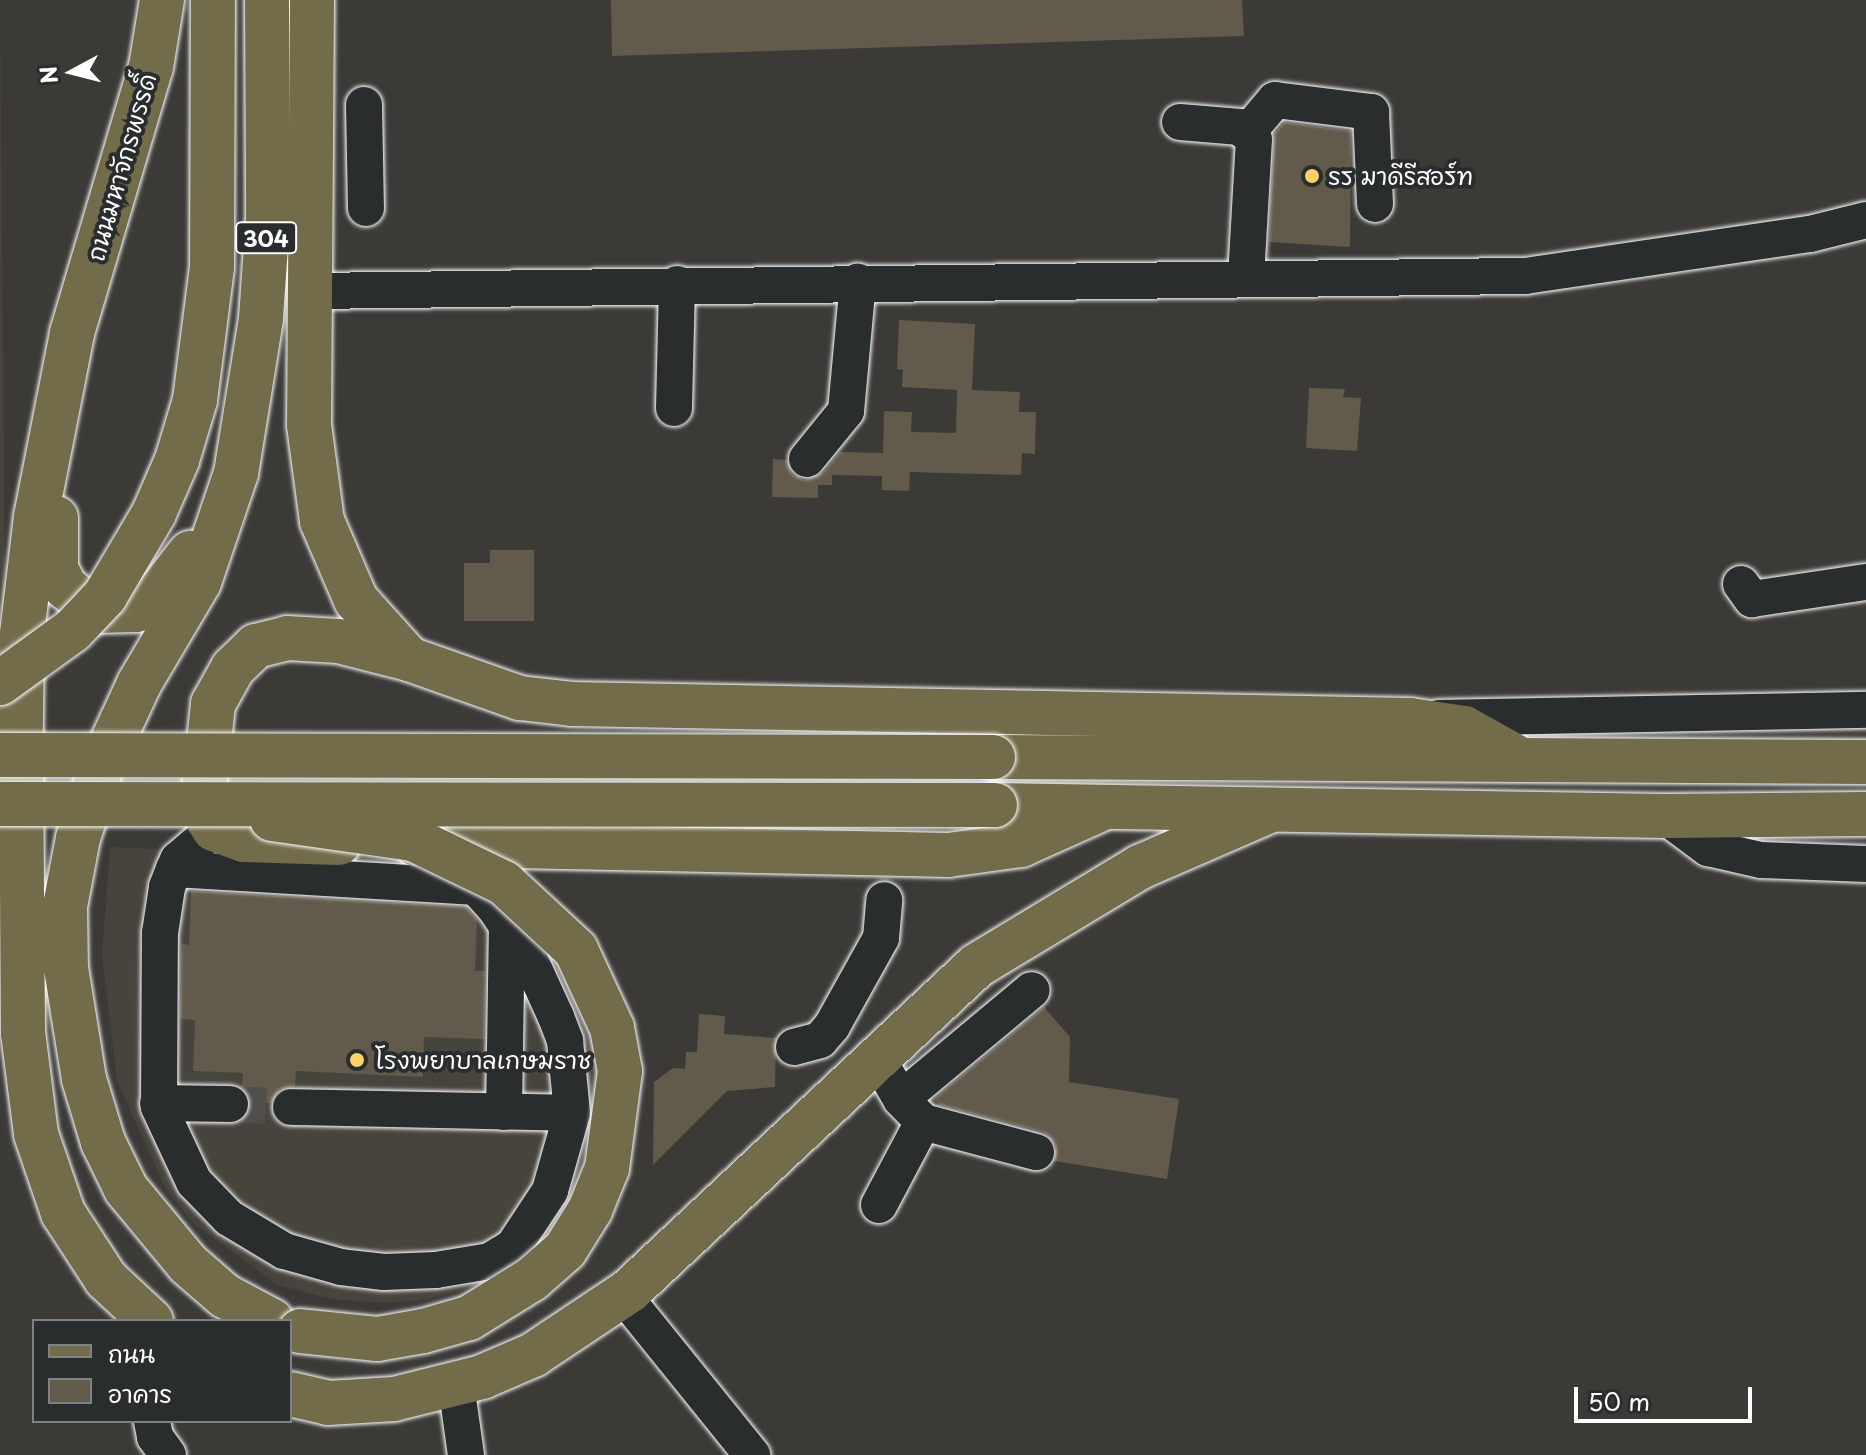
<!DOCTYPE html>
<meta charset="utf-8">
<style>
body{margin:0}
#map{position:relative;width:1866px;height:1455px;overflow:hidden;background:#3b3a37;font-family:"Playpen Sans","Playpen Sans Thai",sans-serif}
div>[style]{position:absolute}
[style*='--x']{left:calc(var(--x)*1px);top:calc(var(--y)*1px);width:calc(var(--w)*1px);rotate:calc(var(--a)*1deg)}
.built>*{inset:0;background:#47443d}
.building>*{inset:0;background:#625a4b}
.minor-tunnel>*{height:36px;margin-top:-18px;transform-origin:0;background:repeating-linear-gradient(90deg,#4f4e4b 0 36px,transparent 0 54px)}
.roads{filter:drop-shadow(0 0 2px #fff) drop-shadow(0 0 2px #fff)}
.minor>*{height:36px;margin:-18px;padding:0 18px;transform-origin:18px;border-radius:18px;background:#2a2d2e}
.major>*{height:44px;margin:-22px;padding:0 22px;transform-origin:22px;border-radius:22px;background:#726c4b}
.highway>*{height:44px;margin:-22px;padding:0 22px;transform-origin:22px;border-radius:22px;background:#726c4b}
.bridges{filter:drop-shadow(0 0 2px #fff) drop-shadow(0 0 2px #fff)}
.major-bridge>*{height:44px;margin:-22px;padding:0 22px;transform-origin:22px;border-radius:22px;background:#726c4b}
.highway-bridge>*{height:44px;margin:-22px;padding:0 22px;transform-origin:22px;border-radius:22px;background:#726c4b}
.dots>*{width:22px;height:22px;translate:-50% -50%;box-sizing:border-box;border:4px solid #2a2d2e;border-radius:50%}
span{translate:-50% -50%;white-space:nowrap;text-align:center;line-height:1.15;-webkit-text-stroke:8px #2a2d2e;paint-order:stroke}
.shield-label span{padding:2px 6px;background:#2a2d2e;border:2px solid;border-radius:6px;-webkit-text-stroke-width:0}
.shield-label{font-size:22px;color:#fff;font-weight:700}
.street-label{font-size:24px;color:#fff}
.poi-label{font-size:24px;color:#fff}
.left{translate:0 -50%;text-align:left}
.legend{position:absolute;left:32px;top:1319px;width:260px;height:104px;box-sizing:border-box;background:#2a2d2e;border:2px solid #7f8182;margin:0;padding:10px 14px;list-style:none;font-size:24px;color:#fff}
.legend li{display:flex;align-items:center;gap:16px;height:40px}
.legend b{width:40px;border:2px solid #7f8182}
.north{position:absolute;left:32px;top:32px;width:80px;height:80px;-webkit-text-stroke:6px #2a2d2e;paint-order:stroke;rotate:263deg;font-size:22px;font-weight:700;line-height:32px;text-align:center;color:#fff}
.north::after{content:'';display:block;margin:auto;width:28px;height:36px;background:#fff;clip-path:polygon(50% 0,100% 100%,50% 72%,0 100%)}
.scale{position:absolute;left:1574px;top:1387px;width:178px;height:36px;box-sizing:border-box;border:4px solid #fff;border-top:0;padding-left:10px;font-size:24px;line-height:28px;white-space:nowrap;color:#fff;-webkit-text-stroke:6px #2a2d2e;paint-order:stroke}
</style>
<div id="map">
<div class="built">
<i style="clip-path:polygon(0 0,5px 596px,0 1130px)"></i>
<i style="clip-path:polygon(110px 847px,407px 859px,562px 959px,600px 1039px,600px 1091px,577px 1185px,548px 1234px,517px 1263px,478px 1286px,425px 1300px,380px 1303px,331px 1299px,278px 1285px,193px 1223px,165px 1188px,117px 1081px,102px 955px)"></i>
</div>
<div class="building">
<i style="clip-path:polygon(611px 0,1242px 0,1244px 36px,612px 56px)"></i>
<i style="clip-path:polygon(1284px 122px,1351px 131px,1350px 247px,1269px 242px,1274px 134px)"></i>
<i style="clip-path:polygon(899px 320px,975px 324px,972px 390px,1020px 392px,1019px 412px,1036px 412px,1035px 454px,1022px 453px,1021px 475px,910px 472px,909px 491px,882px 490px,882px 476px,832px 475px,832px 485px,818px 485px,818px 498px,772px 497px,773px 459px,787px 460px,793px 475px,804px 480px,823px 473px,840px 452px,883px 453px,884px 411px,912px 412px,911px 432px,956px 433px,957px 390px,902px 387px,903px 370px,897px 369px)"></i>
<i style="clip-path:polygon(1309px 388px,1345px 389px,1343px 397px,1361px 398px,1357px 451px,1306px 448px)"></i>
<i style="clip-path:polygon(490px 550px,534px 550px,534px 621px,464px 621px,464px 563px,490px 563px)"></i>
<i style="clip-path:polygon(191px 891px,466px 907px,477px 919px,475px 971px,485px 971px,484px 1039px,424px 1037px,423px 1077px,296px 1071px,295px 1086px,280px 1089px,271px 1103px,250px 1102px,242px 1087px,243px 1073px,193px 1071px,195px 1020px,180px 1019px,181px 944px,189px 945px)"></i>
<i style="clip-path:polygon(1044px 1007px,1070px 1037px,1069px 1082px,1179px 1099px,1167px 1179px,1054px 1161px,1056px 1146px,1044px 1132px,940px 1105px,934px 1099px)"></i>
<i style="clip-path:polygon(699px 1014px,725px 1016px,724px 1034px,776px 1038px,775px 1087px,727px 1091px,653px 1165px,654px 1082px,673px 1068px,685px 1069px,686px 1052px,697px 1052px)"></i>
</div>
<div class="minor-tunnel">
<i style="--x:230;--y:1104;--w:61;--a:2.8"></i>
</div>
<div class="roads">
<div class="minor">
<i style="--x:364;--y:105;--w:103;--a:88.9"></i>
<i style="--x:1180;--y:122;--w:60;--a:4.8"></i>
<i style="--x:1240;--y:127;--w:18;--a:41"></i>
<i style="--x:1254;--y:139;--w:138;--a:93.3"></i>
<i style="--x:1248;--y:132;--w:42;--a:-49.8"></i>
<i style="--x:1275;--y:100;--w:97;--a:7.1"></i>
<i style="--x:1371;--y:112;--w:92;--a:87.5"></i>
<i style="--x:310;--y:291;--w:1215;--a:-0.71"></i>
<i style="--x:1525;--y:276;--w:288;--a:-8.4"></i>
<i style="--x:1810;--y:234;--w:58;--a:-14"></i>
<i style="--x:674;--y:408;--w:124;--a:-88.6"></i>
<i style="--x:807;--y:459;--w:62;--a:-50.9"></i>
<i style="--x:846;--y:411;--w:130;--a:-84.7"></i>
<i style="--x:1741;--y:584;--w:19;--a:54"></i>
<i style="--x:1752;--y:599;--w:115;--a:-8.5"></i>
<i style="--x:1439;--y:718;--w:427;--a:-1.1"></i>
<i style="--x:1665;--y:816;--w:54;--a:36.7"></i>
<i style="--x:1708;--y:848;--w:54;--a:12.8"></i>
<i style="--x:1761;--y:860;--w:105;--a:2.2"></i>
<i style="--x:174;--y:869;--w:303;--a:3.4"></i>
<i style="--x:476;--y:887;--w:28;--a:48"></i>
<i style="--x:495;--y:908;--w:63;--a:56.1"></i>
<i style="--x:530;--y:960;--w:63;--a:65.5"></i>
<i style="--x:556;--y:1017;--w:26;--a:69"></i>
<i style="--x:565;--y:1041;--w:72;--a:84.4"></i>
<i style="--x:572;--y:1113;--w:81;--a:105.8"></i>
<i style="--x:550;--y:1191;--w:67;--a:123.5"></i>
<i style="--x:513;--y:1247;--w:27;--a:149"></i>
<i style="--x:490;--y:1261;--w:55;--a:170.5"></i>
<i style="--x:436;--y:1270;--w:52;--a:177.8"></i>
<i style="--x:384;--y:1272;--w:43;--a:-173.4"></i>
<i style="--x:341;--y:1267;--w:59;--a:-164.3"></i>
<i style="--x:284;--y:1251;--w:64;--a:-149"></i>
<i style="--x:229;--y:1218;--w:50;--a:-134.2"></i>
<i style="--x:194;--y:1182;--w:83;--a:-115"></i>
<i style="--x:159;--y:1107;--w:174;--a:-89.7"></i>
<i style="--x:160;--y:933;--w:47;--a:-81.3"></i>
<i style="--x:167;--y:887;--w:19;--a:-69"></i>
<i style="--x:174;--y:869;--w:10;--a:-66"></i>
<i style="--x:178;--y:860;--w:48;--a:-40.7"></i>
<i style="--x:794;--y:1047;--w:27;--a:-15"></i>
<i style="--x:820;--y:1040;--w:18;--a:-49"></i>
<i style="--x:832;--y:1026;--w:101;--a:-60.9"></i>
<i style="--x:881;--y:938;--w:38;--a:-85"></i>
<i style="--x:876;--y:1056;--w:50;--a:59.8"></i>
<i style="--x:901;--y:1099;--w:32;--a:46"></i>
<i style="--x:923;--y:1122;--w:117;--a:14.9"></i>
<i style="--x:901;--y:1099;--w:170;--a:-39.8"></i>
<i style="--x:158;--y:1103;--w:72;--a:0.8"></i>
<i style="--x:291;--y:1107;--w:281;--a:1.2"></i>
<i style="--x:504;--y:1112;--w:186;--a:-89.1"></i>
<i style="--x:879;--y:1205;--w:94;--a:-62.1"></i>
<i style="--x:623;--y:1295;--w:206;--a:51.1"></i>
<i style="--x:456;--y:1384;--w:72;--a:82"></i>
<i style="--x:152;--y:1421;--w:16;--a:79"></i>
<i style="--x:155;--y:1437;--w:22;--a:54"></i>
</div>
<div class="major">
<i style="--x:267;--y:0;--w:218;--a:89.7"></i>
<i style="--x:268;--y:218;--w:101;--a:94"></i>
<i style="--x:261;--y:319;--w:156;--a:99.2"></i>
<i style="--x:236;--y:473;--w:115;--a:108.7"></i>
<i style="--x:199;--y:582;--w:118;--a:120.5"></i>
<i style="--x:139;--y:684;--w:86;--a:114.8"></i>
<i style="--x:103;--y:762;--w:80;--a:108.2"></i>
<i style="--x:78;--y:838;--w:69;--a:100.8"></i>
<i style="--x:65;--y:906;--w:62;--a:89.1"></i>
<i style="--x:66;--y:968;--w:112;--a:80.8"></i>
<i style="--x:84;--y:1079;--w:66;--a:73.2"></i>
<i style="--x:103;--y:1142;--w:52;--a:63.9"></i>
<i style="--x:126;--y:1189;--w:97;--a:50.4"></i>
<i style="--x:188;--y:1264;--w:49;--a:40.9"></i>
<i style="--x:225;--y:1296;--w:53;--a:28"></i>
<i style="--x:312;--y:0;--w:425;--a:90.4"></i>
<i style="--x:309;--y:425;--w:97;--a:82.3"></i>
<i style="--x:322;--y:521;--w:86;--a:66.7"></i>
<i style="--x:356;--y:600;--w:79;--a:48.1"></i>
<i style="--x:56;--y:518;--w:51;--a:90"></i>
<i style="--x:56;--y:569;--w:20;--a:63"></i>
<i style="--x:65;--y:587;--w:39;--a:38"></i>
<i style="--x:96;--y:611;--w:40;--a:-1.4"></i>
<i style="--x:136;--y:610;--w:20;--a:-30"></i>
<i style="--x:153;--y:600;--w:60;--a:-51.8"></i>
<i style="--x:339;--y:843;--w:95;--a:-178.2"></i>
<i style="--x:244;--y:840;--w:32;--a:-160"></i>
<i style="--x:214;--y:829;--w:9;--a:-122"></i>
<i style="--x:209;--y:821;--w:24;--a:-105"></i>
<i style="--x:203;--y:798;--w:95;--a:-83.9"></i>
<i style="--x:213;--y:704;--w:41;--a:-60.9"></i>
<i style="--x:233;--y:668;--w:32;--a:-44"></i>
<i style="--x:256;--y:646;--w:32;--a:-14"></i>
<i style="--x:287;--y:638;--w:51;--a:3.4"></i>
<i style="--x:338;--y:641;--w:73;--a:14.2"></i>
<i style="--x:409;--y:659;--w:118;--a:19.4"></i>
<i style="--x:520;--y:698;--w:52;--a:6.6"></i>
<i style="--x:572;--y:704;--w:838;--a:1.09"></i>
<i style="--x:1410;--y:720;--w:55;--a:8.4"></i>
<i style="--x:1464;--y:728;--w:64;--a:29"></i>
<i style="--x:416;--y:844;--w:532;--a:1.18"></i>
<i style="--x:948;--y:855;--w:74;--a:-7.8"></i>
<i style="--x:1021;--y:845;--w:88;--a:-24.2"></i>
<i style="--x:151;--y:1321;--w:62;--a:-137"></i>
<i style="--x:106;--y:1279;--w:79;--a:-123.1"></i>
<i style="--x:63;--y:1213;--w:83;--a:-108.9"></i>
<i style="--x:36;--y:1134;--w:102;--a:-97.3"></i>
<i style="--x:23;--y:1033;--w:313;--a:-90.4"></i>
<i style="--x:21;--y:720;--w:86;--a:-89.3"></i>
<i style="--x:22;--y:634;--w:118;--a:-83.2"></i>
<i style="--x:36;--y:517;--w:187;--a:-78.9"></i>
<i style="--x:72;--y:333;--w:277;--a:-73.5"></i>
<i style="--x:151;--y:67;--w:68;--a:-80.7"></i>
<i style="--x:290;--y:1394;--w:39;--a:13"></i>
<i style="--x:328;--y:1403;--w:66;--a:-3.5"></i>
<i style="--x:394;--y:1399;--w:91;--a:-14"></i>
<i style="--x:482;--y:1377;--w:56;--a:-23.3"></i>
<i style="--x:533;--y:1355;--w:115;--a:-33.7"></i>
<i style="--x:629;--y:1291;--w:475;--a:-43.1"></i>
<i style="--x:976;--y:966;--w:192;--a:-31.1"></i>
<i style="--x:1140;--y:867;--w:143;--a:-23.5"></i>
</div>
<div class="highway">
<i style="--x:993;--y:757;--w:873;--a:0.33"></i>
<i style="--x:995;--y:805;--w:670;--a:0.94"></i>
<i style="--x:1665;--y:816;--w:201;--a:-0.6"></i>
</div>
</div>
<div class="bridges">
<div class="major-bridge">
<i style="--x:0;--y:683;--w:90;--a:-36"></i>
<i style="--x:73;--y:630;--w:47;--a:-46.7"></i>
<i style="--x:105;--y:596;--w:96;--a:-59.4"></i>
<i style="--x:154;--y:513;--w:58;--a:-66.5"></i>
<i style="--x:177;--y:460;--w:63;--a:-73.3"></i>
<i style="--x:195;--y:400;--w:133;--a:-82.7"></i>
<i style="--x:212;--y:268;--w:268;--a:-89.8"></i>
<i style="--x:272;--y:819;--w:142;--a:8.1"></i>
<i style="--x:413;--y:839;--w:101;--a:25.8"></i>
<i style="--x:504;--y:883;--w:98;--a:42.9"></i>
<i style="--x:576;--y:950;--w:86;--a:65.2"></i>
<i style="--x:612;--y:1028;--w:44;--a:79.5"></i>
<i style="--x:620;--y:1071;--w:98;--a:97.6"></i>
<i style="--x:607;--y:1168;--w:45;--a:112"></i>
<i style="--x:590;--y:1210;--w:47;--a:122"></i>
<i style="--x:565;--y:1250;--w:44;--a:138.7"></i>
<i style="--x:532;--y:1279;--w:74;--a:148.2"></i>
<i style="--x:469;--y:1318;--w:48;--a:164.2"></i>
<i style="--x:423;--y:1331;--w:47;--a:170.1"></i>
<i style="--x:377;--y:1339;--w:77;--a:-174.1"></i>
</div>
<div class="highway-bridge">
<i style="--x:0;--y:755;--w:993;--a:0.12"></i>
<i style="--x:0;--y:804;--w:995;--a:0.06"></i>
</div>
</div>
<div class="dots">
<i style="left:1312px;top:176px;background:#ffd166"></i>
<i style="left:357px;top:1060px;background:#ffd166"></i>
</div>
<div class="shield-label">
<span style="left:266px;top:238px">304</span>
</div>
<div class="street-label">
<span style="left:121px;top:167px;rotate:-74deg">ถนนมหาจักรพรรดิ์</span>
</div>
<div class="poi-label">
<span class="left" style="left:1328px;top:176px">รร มาดีรีสอร์ท</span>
<span class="left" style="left:375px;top:1060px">โรงพยาบาลเกษมราช</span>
</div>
<ul class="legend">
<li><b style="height:10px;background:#726c4b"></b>ถนน</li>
<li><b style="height:22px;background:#625a4b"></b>อาคาร</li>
</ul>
<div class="north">N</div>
<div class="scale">50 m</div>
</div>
